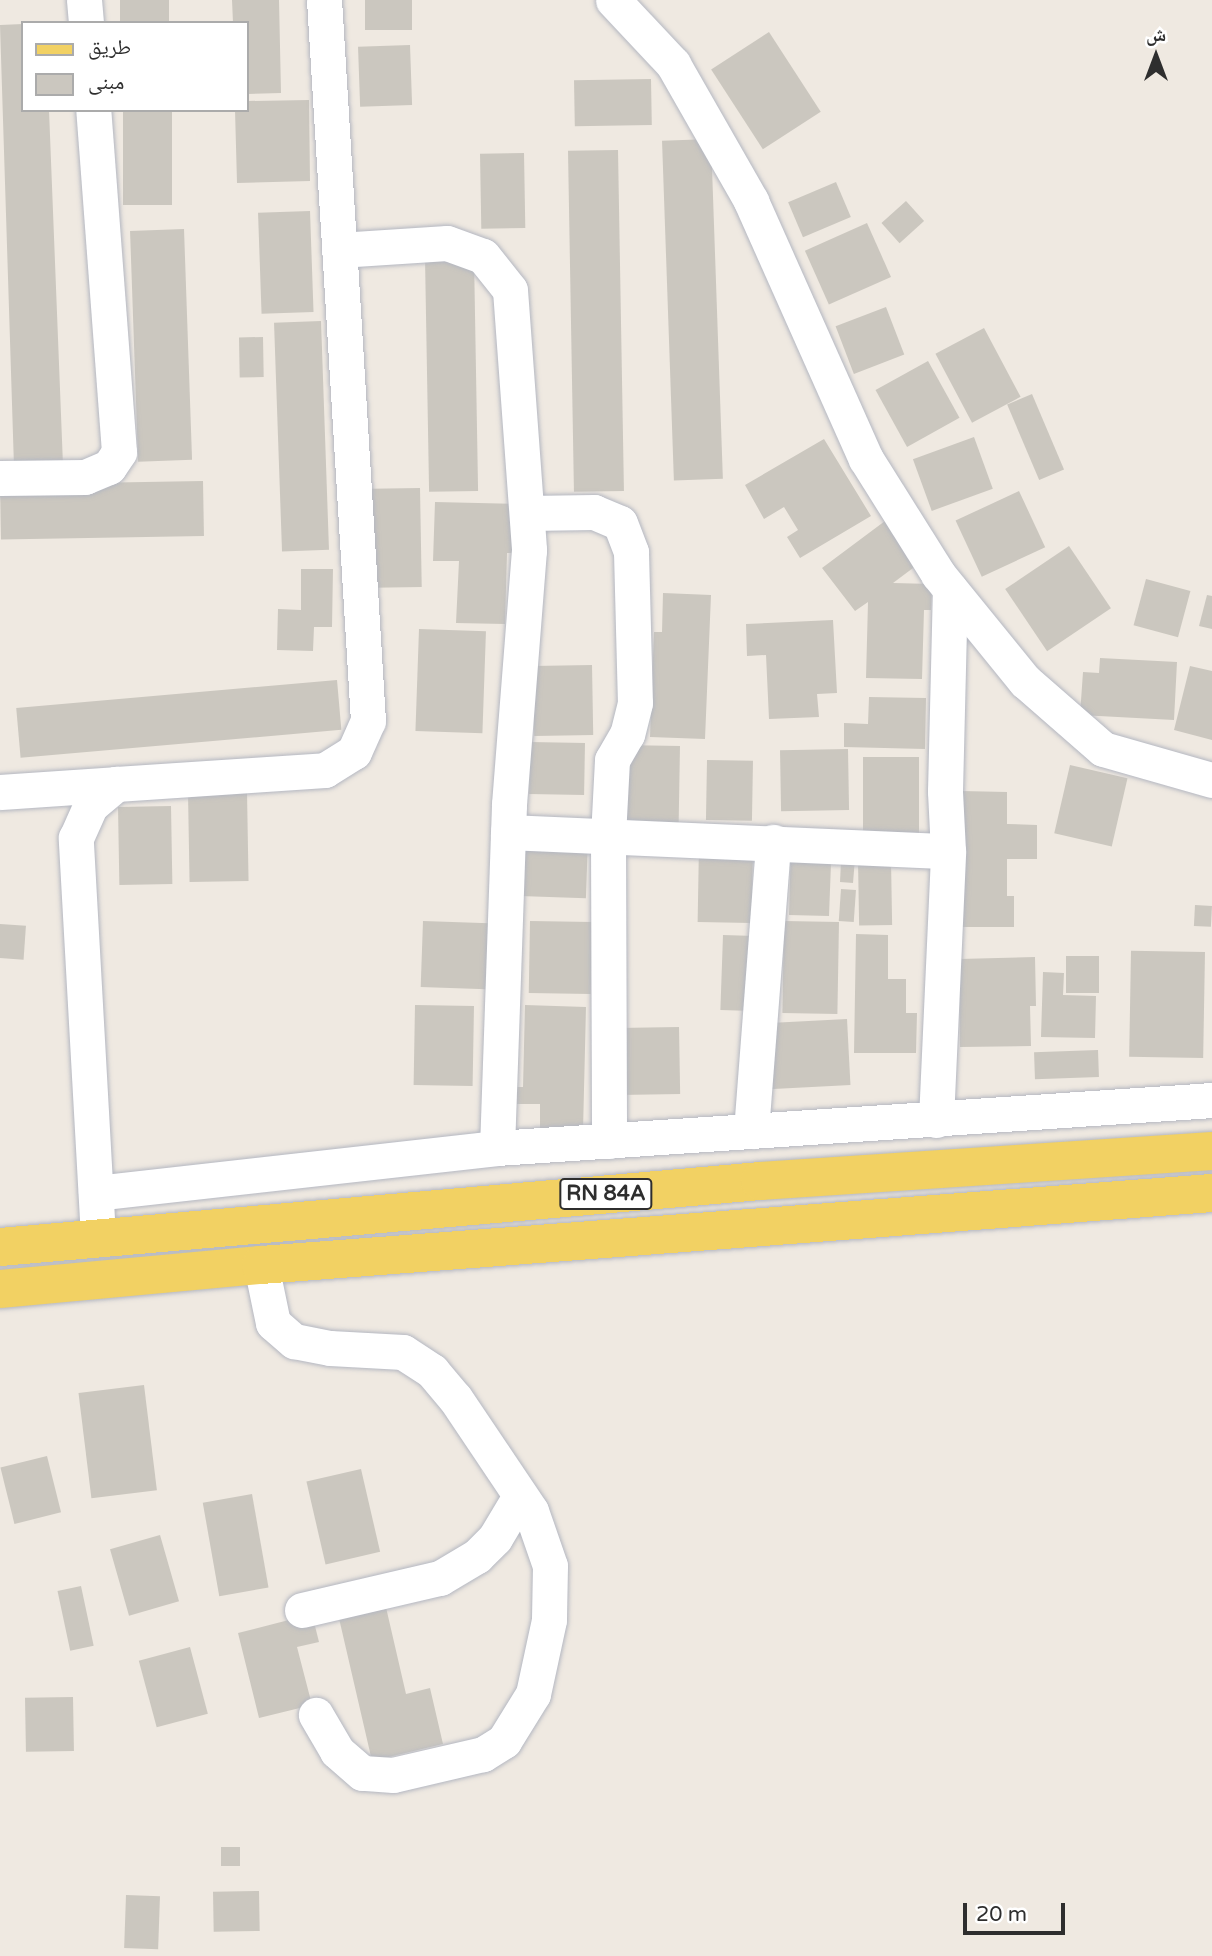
<!DOCTYPE html>
<meta charset="utf-8">
<style>
body{margin:0}
#map{position:relative;width:1212px;height:1956px;overflow:hidden;background:#efe9e1;font-family:"Varela Round","Noto Naskh Arabic",sans-serif}
div>[style]{position:absolute}
[style*='--x']{left:calc(var(--x)*1px);top:calc(var(--y)*1px);width:calc(var(--w)*1px);rotate:calc(var(--a)*1deg)}
.building>*{inset:0;background:#cbc7bf;transform-origin:0 0}
.roads{filter:drop-shadow(0 0 2px #b4b7c1) drop-shadow(0 0 2px #b4b7c1)}
.street>*{height:35px;margin:-17.5px;padding:0 17.5px;transform-origin:17.5px;border-radius:17.5px;background:#fff}
.primary>*{height:38px;margin:-19px;padding:0 19px;transform-origin:19px;border-radius:19px;background:#f2d163}
span{translate:-50% -50%;white-space:nowrap;text-align:center;line-height:1.15;-webkit-text-stroke:5px #fff;paint-order:stroke}
.shield-label span{padding:2px 5px;background:#fff;border:2px solid;border-radius:5px;-webkit-text-stroke-width:0}
.shield-label{font-size:21px;color:#2e2e2e;font-weight:700}
.legend{position:absolute;left:21px;top:21px;width:228px;height:91px;box-sizing:border-box;background:#fff;border:2px solid #ababab;margin:0;padding:9px 12px;list-style:none;font-size:21px;color:#2e2e2e}
.legend li{display:flex;align-items:center;gap:14px;height:35px}
.legend b{width:35px;border:2px solid #ababab}
.north{position:absolute;left:1121px;top:21px;width:70px;height:70px;-webkit-text-stroke:5px #fff;paint-order:stroke;rotate:0deg;font-size:19px;font-weight:700;line-height:28px;text-align:center;color:#2e2e2e}
.north::after{content:'';display:block;margin:auto;width:24px;height:32px;background:#2e2e2e;clip-path:polygon(50% 0,100% 100%,50% 72%,0 100%)}
.scale{position:absolute;left:963px;top:1903px;width:102px;height:32px;box-sizing:border-box;border:4px solid #2e2e2e;border-top:0;padding-left:9px;font-size:21px;line-height:24px;white-space:nowrap;color:#2e2e2e;-webkit-text-stroke:5px #fff;paint-order:stroke}
</style>
<div id="map">
<div class="building">
<i style="left:120px;top:0;width:49px;height:23px"></i>
<i style="clip-path:polygon(232px 0,279px 0,281px 93px,247px 94px,247px 23px,233px 23px)"></i>
<i style="left:365px;top:0;width:47px;height:30px"></i>
<i style="clip-path:polygon(23px 24px,23px 110px,49px 110px,63px 465px,14px 467px,0 25px)"></i>
<i style="left:769px;top:32px;width:95px;height:69px;rotate:57deg"></i>
<i style="left:410px;top:45px;width:60px;height:52px;rotate:88deg"></i>
<i style="left:651px;top:79px;width:46px;height:77px;rotate:89deg"></i>
<i style="clip-path:polygon(309px 100px,310px 181px,237px 183px,235px 110px,247px 110px,247px 101px)"></i>
<i style="left:123px;top:110px;width:49px;height:95px"></i>
<i style="left:711px;top:139px;width:340px;height:49px;rotate:88deg"></i>
<i style="left:618px;top:150px;width:341px;height:50px;rotate:89deg"></i>
<i style="left:524px;top:153px;width:75px;height:44px;rotate:89deg"></i>
<i style="left:836px;top:182px;width:38px;height:52px;rotate:67deg"></i>
<i style="left:906px;top:201px;width:27px;height:33px;rotate:48deg"></i>
<i style="left:310px;top:211px;width:101px;height:52px;rotate:88deg"></i>
<i style="left:867px;top:223px;width:59px;height:68px;rotate:66deg"></i>
<i style="left:184px;top:229px;width:231px;height:54px;rotate:88deg"></i>
<i style="left:474px;top:257px;width:234px;height:49px;rotate:89deg"></i>
<i style="left:886px;top:307px;width:51px;height:54px;rotate:69deg"></i>
<i style="left:321px;top:321px;width:229px;height:47px;rotate:88deg"></i>
<i style="left:984px;top:328px;width:78px;height:55px;rotate:62deg"></i>
<i style="left:263px;top:337px;width:40px;height:24px;rotate:89deg"></i>
<i style="left:928px;top:361px;width:65px;height:60px;rotate:61deg"></i>
<i style="left:1032px;top:394px;width:82px;height:27px;rotate:67deg"></i>
<i style="left:974px;top:437px;width:55px;height:65px;rotate:70deg"></i>
<i style="clip-path:polygon(824px 439px,871px 516px,800px 558px,787px 537px,798px 530px,784px 507px,764px 519px,745px 485px)"></i>
<i style="left:203px;top:481px;width:55px;height:203px;rotate:89deg"></i>
<i style="left:420px;top:488px;width:99px;height:49px;rotate:89deg"></i>
<i style="left:1019px;top:491px;width:62px;height:70px;rotate:65deg"></i>
<i style="clip-path:polygon(435px 502px,524px 504px,522px 553px,507px 553px,505px 624px,456px 623px,459px 561px,433px 561px)"></i>
<i style="clip-path:polygon(885px 521px,917px 565px,893px 583px,932px 584px,931px 610px,924px 610px,922px 679px,866px 678px,868px 602px,855px 611px,822px 568px)"></i>
<i style="left:1069px;top:546px;width:75px;height:77px;rotate:56deg"></i>
<i style="clip-path:polygon(301px 569px,333px 569px,332px 627px,314px 627px,313px 651px,277px 650px,278px 609px,301px 610px)"></i>
<i style="left:1146px;top:579px;width:46px;height:48px;rotate:15deg"></i>
<i style="clip-path:polygon(663px 593px,711px 595px,705px 739px,650px 737px,654px 632px,662px 632px)"></i>
<i style="clip-path:polygon(1207px 595px,1212px 596px,1212px 629px,1199px 626px)"></i>
<i style="clip-path:polygon(833px 620px,837px 693px,817px 694px,819px 717px,769px 719px,766px 655px,747px 656px,746px 624px)"></i>
<i style="left:419px;top:629px;width:67px;height:102px;rotate:2deg"></i>
<i style="clip-path:polygon(1100px 658px,1177px 662px,1174px 720px,1080px 715px,1083px 672px,1099px 673px)"></i>
<i style="left:592px;top:665px;width:70px;height:59px;rotate:89deg"></i>
<i style="clip-path:polygon(1190px 666px,1212px 671px,1212px 740px,1174px 730px)"></i>
<i style="left:337px;top:680px;width:50px;height:322px;rotate:85deg"></i>
<i style="clip-path:polygon(869px 697px,926px 698px,925px 749px,844px 747px,844px 723px,868px 724px)"></i>
<i style="left:530px;top:742px;width:55px;height:52px;rotate:1deg"></i>
<i style="left:622px;top:745px;width:58px;height:82px;rotate:1deg"></i>
<i style="left:848px;top:749px;width:61px;height:68px;rotate:89deg"></i>
<i style="left:863px;top:757px;width:56px;height:79px"></i>
<i style="left:707px;top:760px;width:46px;height:60px;rotate:1deg"></i>
<i style="left:1070px;top:765px;width:59px;height:70px;rotate:13deg"></i>
<i style="clip-path:polygon(961px 791px,1007px 792px,1007px 824px,1037px 825px,1037px 859px,1007px 859px,1007px 896px,1014px 896px,1014px 927px,960px 927px)"></i>
<i style="left:247px;top:792px;width:89px;height:59px;rotate:89deg"></i>
<i style="left:171px;top:806px;width:78px;height:53px;rotate:89deg"></i>
<i style="left:522px;top:837px;width:66px;height:59px;rotate:2deg"></i>
<i style="left:699px;top:844px;width:54px;height:78px;rotate:1deg"></i>
<i style="clip-path:polygon(791px 845px,831px 863px,829px 916px,789px 915px)"></i>
<i style="clip-path:polygon(856px 846px,853px 883px,840px 882px,841px 862px)"></i>
<i style="left:891px;top:860px;width:65px;height:33px;rotate:89deg"></i>
<i style="left:841px;top:889px;width:15px;height:32px;rotate:4deg"></i>
<i style="left:1195px;top:905px;width:17px;height:21px;rotate:3deg"></i>
<i style="left:423px;top:921px;width:66px;height:66px;rotate:2deg"></i>
<i style="left:530px;top:921px;width:62px;height:72px;rotate:1deg"></i>
<i style="left:784px;top:921px;width:55px;height:92px;rotate:1deg"></i>
<i style="left:0;top:924px;width:26px;height:34px;rotate:4deg"></i>
<i style="clip-path:polygon(856px 934px,888px 935px,888px 979px,906px 979px,906px 1013px,917px 1013px,916px 1053px,854px 1053px)"></i>
<i style="left:723px;top:935px;width:32px;height:75px;rotate:2deg"></i>
<i style="left:1205px;top:952px;width:106px;height:74px;rotate:91deg"></i>
<i style="left:1066px;top:956px;width:33px;height:37px"></i>
<i style="clip-path:polygon(1035px 957px,1036px 1006px,1030px 1006px,1031px 1046px,960px 1047px,959px 959px)"></i>
<i style="clip-path:polygon(1043px 972px,1064px 973px,1063px 995px,1096px 996px,1095px 1038px,1041px 1037px)"></i>
<i style="left:415px;top:1005px;width:59px;height:80px;rotate:1deg"></i>
<i style="clip-path:polygon(525px 1005px,586px 1007px,583px 1131px,540px 1130px,540px 1104px,517px 1104px,517px 1087px,523px 1087px)"></i>
<i style="left:847px;top:1019px;width:66px;height:82px;rotate:87deg"></i>
<i style="left:679px;top:1027px;width:67px;height:61px;rotate:89deg"></i>
<i style="left:1098px;top:1050px;width:27px;height:64px;rotate:88deg"></i>
<i style="left:144px;top:1385px;width:106px;height:66px;rotate:83deg"></i>
<i style="left:47px;top:1456px;width:58px;height:48px;rotate:76deg"></i>
<i style="left:361px;top:1469px;width:85px;height:56px;rotate:77deg"></i>
<i style="left:252px;top:1494px;width:95px;height:50px;rotate:80deg"></i>
<i style="left:160px;top:1535px;width:69px;height:52px;rotate:74deg"></i>
<i style="left:81px;top:1586px;width:61px;height:24px;rotate:78deg"></i>
<i style="clip-path:polygon(385px 1603px,406px 1694px,430px 1688px,443px 1744px,372px 1761px,338px 1614px)"></i>
<i style="clip-path:polygon(312px 1614px,319px 1642px,297px 1647px,312px 1705px,259px 1718px,238px 1633px)"></i>
<i style="left:190px;top:1647px;width:69px;height:53px;rotate:75deg"></i>
<i style="left:73px;top:1697px;width:54px;height:48px;rotate:89deg"></i>
<i style="left:221px;top:1847px;width:19px;height:19px"></i>
<i style="left:259px;top:1891px;width:40px;height:46px;rotate:89deg"></i>
<i style="left:126px;top:1895px;width:34px;height:53px;rotate:2deg"></i>
</div>
<div class="roads">
<div class="street">
<i style="--x:84;--y:0;--w:23;--a:85"></i>
<i style="--x:613;--y:0;--w:88;--a:46.8"></i>
<i style="--x:673;--y:64;--w:158;--a:60.3"></i>
<i style="--x:751;--y:201;--w:282;--a:66"></i>
<i style="--x:866;--y:459;--w:136;--a:57.9"></i>
<i style="--x:938;--y:574;--w:138;--a:50.9"></i>
<i style="--x:1025;--y:681;--w:103;--a:41.1"></i>
<i style="--x:1103;--y:749;--w:113;--a:15.9"></i>
<i style="--x:339;--y:250;--w:108;--a:-3.7"></i>
<i style="--x:447;--y:243;--w:38;--a:20"></i>
<i style="--x:483;--y:256;--w:43;--a:51.5"></i>
<i style="--x:510;--y:290;--w:261;--a:85.8"></i>
<i style="--x:529;--y:550;--w:256;--a:94.5"></i>
<i style="--x:509;--y:805;--w:343;--a:92"></i>
<i style="--x:0;--y:478;--w:85;--a:-0.7"></i>
<i style="--x:85;--y:477;--w:26;--a:-23"></i>
<i style="--x:109;--y:467;--w:18;--a:-56"></i>
<i style="--x:119;--y:452;--w:343;--a:-94.3"></i>
<i style="--x:527;--y:513;--w:67;--a:-0.9"></i>
<i style="--x:594;--y:512;--w:28;--a:23"></i>
<i style="--x:620;--y:523;--w:31;--a:69"></i>
<i style="--x:631;--y:552;--w:151;--a:88.5"></i>
<i style="--x:635;--y:703;--w:32;--a:104"></i>
<i style="--x:627;--y:734;--w:30;--a:120"></i>
<i style="--x:612;--y:760;--w:76;--a:93"></i>
<i style="--x:608;--y:836;--w:305;--a:89.8"></i>
<i style="--x:0;--y:792;--w:116;--a:-3.9"></i>
<i style="--x:508;--y:832;--w:440;--a:2.5"></i>
<i style="--x:936;--y:1120;--w:269;--a:-87.4"></i>
<i style="--x:948;--y:851;--w:60;--a:-92.9"></i>
<i style="--x:945;--y:791;--w:202;--a:-88.6"></i>
<i style="--x:751;--y:1131;--w:290;--a:-85.6"></i>
<i style="--x:96;--y:1193;--w:404;--a:-6.4"></i>
<i style="--x:497;--y:1148;--w:717;--a:-3.84"></i>
<i style="--x:98;--y:1237;--w:400;--a:-93.2"></i>
<i style="--x:76;--y:838;--w:36;--a:-66"></i>
<i style="--x:91;--y:805;--w:33;--a:-40"></i>
<i style="--x:116;--y:784;--w:209;--a:-3.8"></i>
<i style="--x:325;--y:770;--w:34;--a:-32"></i>
<i style="--x:354;--y:752;--w:34;--a:-66"></i>
<i style="--x:368;--y:721;--w:722;--a:-93.49"></i>
<i style="--x:261;--y:1265;--w:59;--a:78.3"></i>
<i style="--x:273;--y:1323;--w:28;--a:41"></i>
<i style="--x:294;--y:1341;--w:37;--a:11"></i>
<i style="--x:330;--y:1348;--w:73;--a:3.1"></i>
<i style="--x:403;--y:1352;--w:35;--a:33"></i>
<i style="--x:432;--y:1371;--w:35;--a:50"></i>
<i style="--x:455;--y:1398;--w:136;--a:56.1"></i>
<i style="--x:531;--y:1511;--w:58;--a:70.9"></i>
<i style="--x:550;--y:1566;--w:54;--a:91.1"></i>
<i style="--x:549;--y:1620;--w:76;--a:102.2"></i>
<i style="--x:533;--y:1694;--w:55;--a:121.7"></i>
<i style="--x:504;--y:1741;--w:25;--a:148"></i>
<i style="--x:483;--y:1754;--w:92;--a:166.9"></i>
<i style="--x:393;--y:1775;--w:31;--a:-176"></i>
<i style="--x:362;--y:1773;--w:33;--a:-139"></i>
<i style="--x:337;--y:1751;--w:42;--a:-120.3"></i>
<i style="--x:302;--y:1610;--w:142;--a:-13.1"></i>
<i style="--x:440;--y:1578;--w:43;--a:-30.7"></i>
<i style="--x:477;--y:1556;--w:25;--a:-45"></i>
<i style="--x:495;--y:1538;--w:49;--a:-59.2"></i>
</div>
<div class="primary">
<i style="--x:0;--y:1247;--w:763;--a:-4.96"></i>
<i style="--x:760;--y:1181;--w:453;--a:-3.8"></i>
<i style="--x:0;--y:1289;--w:262;--a:-5.3"></i>
<i style="--x:261;--y:1265;--w:954;--a:-4.33"></i>
</div>
</div>
<div class="shield-label">
<span style="left:606px;top:1194px">RN 84A</span>
</div>
<ul class="legend">
<li><b style="height:9px;background:#f2d163"></b>طريق</li>
<li><b style="height:19px;background:#cbc7bf"></b>مبنى</li>
</ul>
<div class="north">ش</div>
<div class="scale">20 m</div>
</div>
